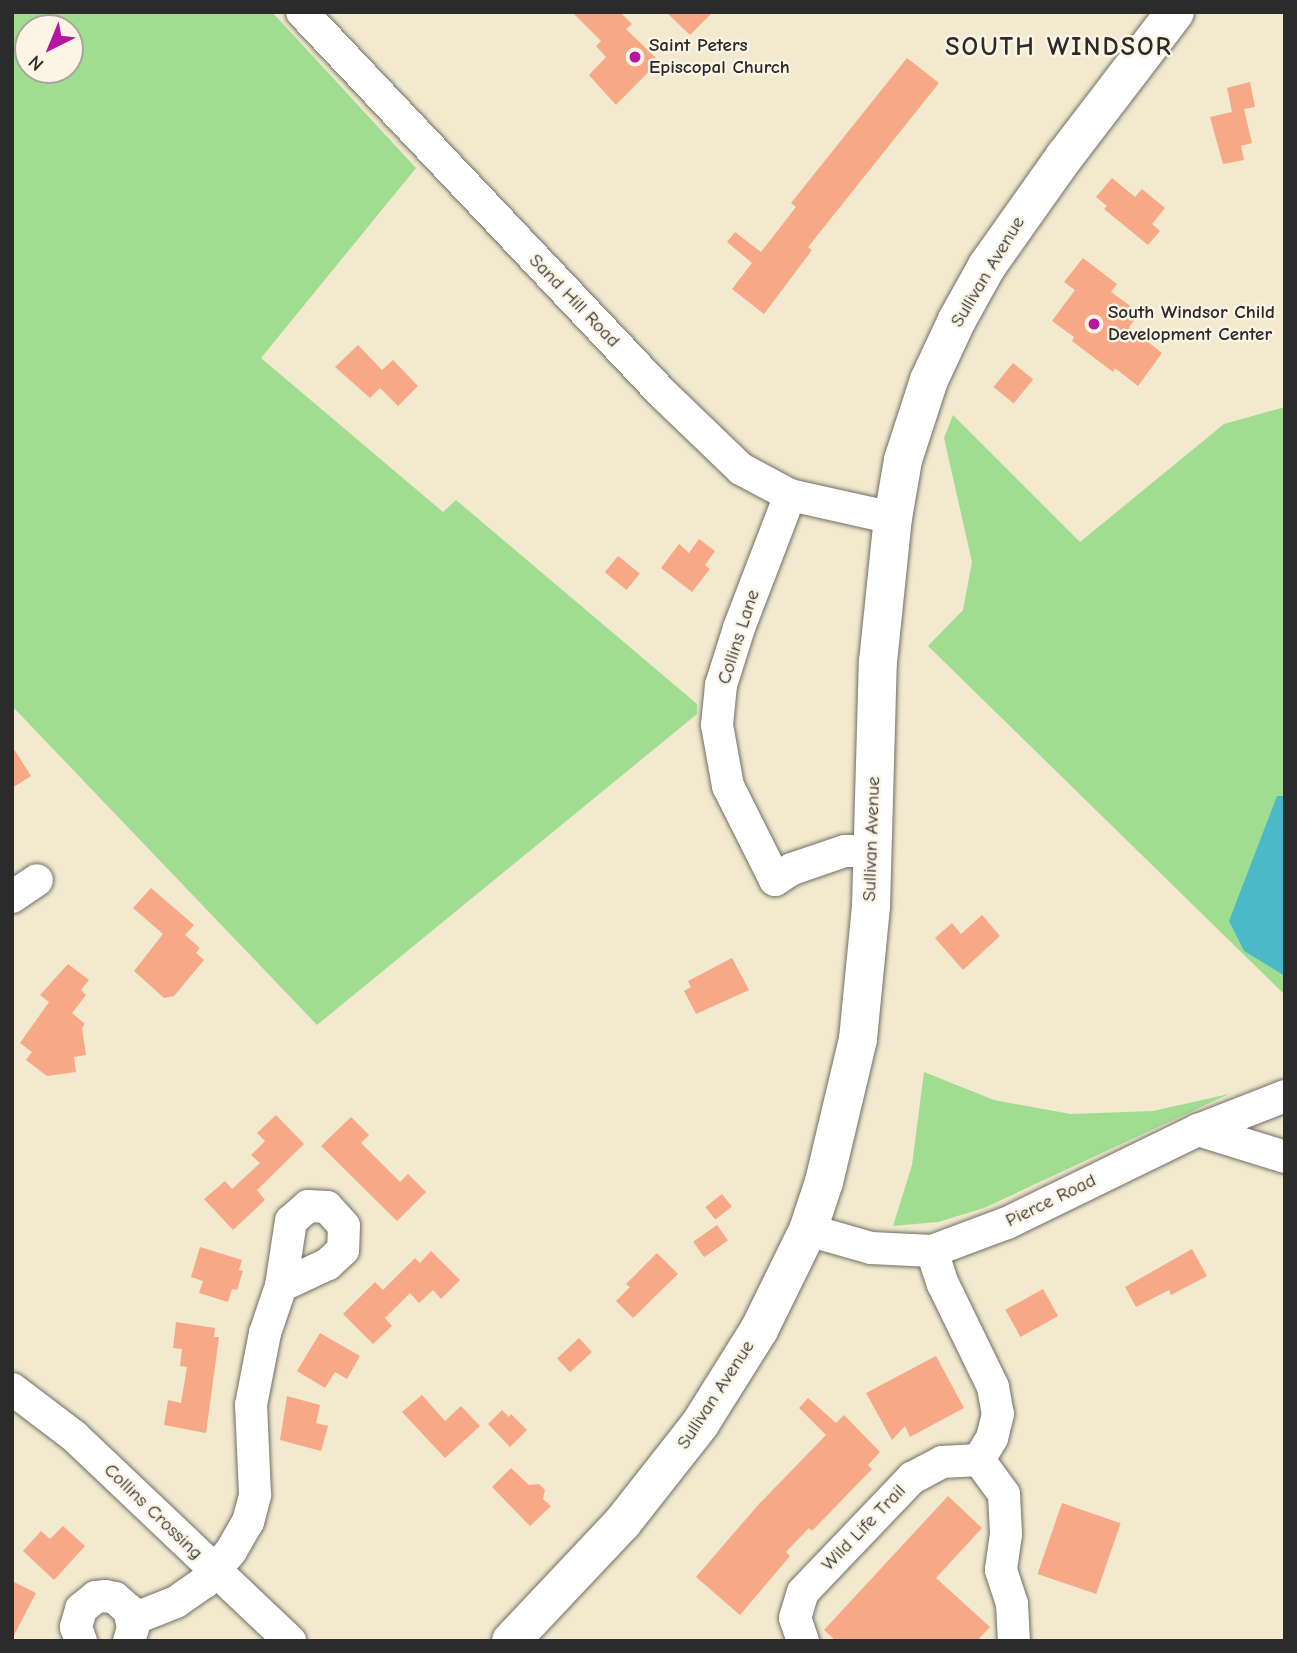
<!DOCTYPE html>
<style>
body{margin:0}
#map{position:relative;width:1297px;height:1653px;overflow:hidden;background:#f2e9ce;font-family:"Comic Neue",sans-serif}
div>[style]{position:absolute}
[style*='--x']{left:calc(var(--x)*1px);top:calc(var(--y)*1px);width:calc(var(--w)*1px);rotate:calc(var(--a)*1deg)}
.green>*{inset:0;background:#a0dd91}
.water>*{inset:0;background:#4cb9c8}
.building>*{inset:0;background:#f6a887;transform-origin:0 0}
.roads{filter:drop-shadow(0 0 2px #716e64) drop-shadow(0 0 2px #716e64)}
.minor>*{height:32px;margin:-16px;padding:0 16px;transform-origin:16px;border-radius:16px;background:#fff}
.major>*{height:38px;margin:-19px;padding:0 19px;transform-origin:19px;border-radius:19px;background:#fff}
.dots>*{width:19px;height:19px;translate:-50% -50%;box-sizing:border-box;border:4px solid #fcf5e5;border-radius:50%}
span{translate:-50% -50%;white-space:nowrap;text-align:center;line-height:1.15;-webkit-text-stroke:5px #fcf5e5;paint-order:stroke}
.poi-label{font-size:19px;color:#2b2b2b;font-weight:700}
.left{translate:0 -50%;text-align:left}
.street-label{font-size:19px;color:#2b2b2b}
.district-label{font-size:26px;color:#2b2b2b;font-weight:700;letter-spacing:2px}
.frame{position:absolute;inset:0;border:14px solid #2b2b2b;pointer-events:none}
.north{position:absolute;left:14px;top:14px;width:70px;height:70px;box-sizing:border-box;background:#fcf5e5;border:2px solid #a8a49b;border-radius:50%;rotate:223deg;font-size:19px;font-weight:700;line-height:28px;text-align:center;color:#2b2b2b}
.north::after{content:'';display:block;margin:auto;width:24px;height:32px;background:#b5179e;clip-path:polygon(50% 0,100% 100%,50% 72%,0 100%)}
</style>
<div id="map">
<div class="green">
<i style="clip-path:polygon(evenodd,12px 12px,272px 12px,416px 168px,261px 358px,443px 512px,456px 500px,697px 704px,697px 714px,317px 1025px,12px 706px,12px 12px,28px 28px,70px 28px,70px 70px,28px 70px,28px 28px)"></i>
<i style="clip-path:polygon(1285px 407px,1285px 995px,928px 646px,963px 610px,972px 562px,944px 438px,953px 415px,1080px 542px,1224px 424px)"></i>
<i style="clip-path:polygon(924px 1072px,994px 1100px,1070px 1114px,1153px 1111px,1229px 1094px,984px 1208px,938px 1222px,893px 1226px,912px 1165px)"></i>
</div>
<div class="water">
<i style="clip-path:polygon(1277px 796px,1285px 796px,1285px 976px,1244px 951px,1229px 921px)"></i>
</div>
<div class="building">
<i style="clip-path:polygon(572px 12px,620px 12px,632px 24px,626px 29px,659px 61px,616px 105px,589px 75px,606px 57px,596px 46px,601px 41px)"></i>
<i style="clip-path:polygon(666px 12px,713px 12px,690px 35px)"></i>
<i style="clip-path:polygon(907px 58px,939px 83px,808px 247px,812px 250px,764px 314px,732px 289px,752px 263px,727px 242px,735px 232px,761px 252px,796px 207px,791px 203px)"></i>
<i style="clip-path:polygon(1250px 82px,1255px 107px,1244px 109px,1252px 143px,1241px 146px,1244px 160px,1223px 164px,1210px 117px,1232px 112px,1227px 88px)"></i>
<i style="clip-path:polygon(1112px 178px,1135px 197px,1142px 189px,1165px 208px,1152px 224px,1160px 231px,1148px 245px,1104px 209px,1107px 206px,1096px 197px)"></i>
<i style="clip-path:polygon(1083px 258px,1117px 284px,1111px 292px,1140px 313px,1129px 327px,1162px 353px,1138px 386px,1115px 368px,1113px 372px,1072px 341px,1074px 337px,1052px 321px,1075px 290px,1064px 282px)"></i>
<i style="clip-path:polygon(358px 345px,382px 370px,393px 360px,418px 386px,398px 406px,380px 388px,370px 398px,335px 367px)"></i>
<i style="left:1013px;top:363px;width:26px;height:31px;rotate:39deg"></i>
<i style="clip-path:polygon(699px 539px,715px 551px,705px 565px,710px 569px,692px 592px,661px 568px,679px 544px,689px 553px)"></i>
<i style="left:618px;top:556px;width:28px;height:21px;rotate:39deg"></i>
<i style="clip-path:polygon(12px 746px,31px 776px,12px 788px)"></i>
<i style="clip-path:polygon(151px 888px,194px 925px,185px 935px,200px 948px,196px 953px,204px 960px,174px 996px,164px 998px,134px 971px,163px 934px,133px 908px)"></i>
<i style="clip-path:polygon(982px 915px,1000px 936px,963px 970px,935px 938px,952px 923px,961px 934px)"></i>
<i style="clip-path:polygon(732px 958px,749px 990px,696px 1014px,684px 991px,691px 987px,688px 981px)"></i>
<i style="clip-path:polygon(68px 964px,89px 980px,81px 990px,86px 995px,72px 1013px,85px 1024px,82px 1028px,86px 1055px,74px 1057px,76px 1072px,47px 1076px,26px 1060px,32px 1052px,20px 1043px,49px 1002px,40px 995px)"></i>
<i style="clip-path:polygon(276px 1115px,304px 1144px,257px 1190px,265px 1200px,233px 1230px,204px 1199px,225px 1181px,232px 1189px,260px 1163px,251px 1155px,265px 1141px,257px 1133px)"></i>
<i style="clip-path:polygon(351px 1117px,369px 1135px,361px 1143px,400px 1182px,408px 1174px,426px 1192px,397px 1221px,321px 1146px)"></i>
<i style="left:722px;top:1194px;width:16px;height:21px;rotate:52deg"></i>
<i style="left:717px;top:1225px;width:19px;height:29px;rotate:55deg"></i>
<i style="clip-path:polygon(200px 1247px,242px 1260px,239px 1270px,243px 1271px,237px 1290px,232px 1289px,228px 1302px,199px 1293px,203px 1281px,191px 1277px)"></i>
<i style="clip-path:polygon(1192px 1249px,1207px 1276px,1171px 1295px,1169px 1290px,1136px 1307px,1125px 1287px)"></i>
<i style="clip-path:polygon(431px 1251px,460px 1280px,441px 1299px,433px 1290px,419px 1303px,410px 1293px,385px 1318px,392px 1326px,373px 1344px,343px 1314px,375px 1282px,383px 1290px,415px 1258px,420px 1263px)"></i>
<i style="clip-path:polygon(657px 1253px,678px 1274px,633px 1318px,616px 1301px,630px 1287px,626px 1284px)"></i>
<i style="left:1043px;top:1289px;width:31px;height:43px;rotate:61deg"></i>
<i style="clip-path:polygon(176px 1322px,215px 1328px,214px 1337px,219px 1337px,206px 1433px,164px 1425px,168px 1400px,181px 1403px,187px 1367px,180px 1366px,182px 1349px,173px 1348px)"></i>
<i style="clip-path:polygon(320px 1333px,360px 1356px,347px 1379px,335px 1372px,325px 1388px,297px 1371px)"></i>
<i style="left:579px;top:1338px;width:19px;height:30px;rotate:47deg"></i>
<i style="clip-path:polygon(936px 1356px,964px 1408px,910px 1437px,905px 1426px,892px 1440px,866px 1393px)"></i>
<i style="clip-path:polygon(422px 1395px,445px 1421px,461px 1406px,480px 1426px,445px 1458px,402px 1412px)"></i>
<i style="clip-path:polygon(287px 1396px,320px 1405px,316px 1423px,328px 1426px,321px 1451px,280px 1440px)"></i>
<i style="clip-path:polygon(808px 1398px,836px 1423px,844px 1415px,880px 1452px,868px 1465px,872px 1469px,812px 1531px,809px 1528px,786px 1552px,790px 1556px,740px 1615px,696px 1577px,759px 1504px,826px 1435px,799px 1408px)"></i>
<i style="clip-path:polygon(502px 1410px,509px 1417px,511px 1414px,527px 1430px,510px 1447px,488px 1424px)"></i>
<i style="clip-path:polygon(511px 1468px,529px 1485px,539px 1484px,545px 1490px,543px 1499px,551px 1506px,530px 1526px,492px 1487px)"></i>
<i style="clip-path:polygon(948px 1496px,982px 1528px,936px 1578px,990px 1627px,977px 1641px,836px 1641px,824px 1630px)"></i>
<i style="left:1062px;top:1503px;width:62px;height:75px;rotate:19deg"></i>
<i style="clip-path:polygon(63px 1526px,85px 1546px,54px 1580px,23px 1551px,41px 1531px,50px 1539px)"></i>
<i style="clip-path:polygon(12px 1581px,36px 1593px,12px 1639px)"></i>
</div>
<div class="roads">
<div class="minor">
<i style="--x:302;--y:12;--w:524;--a:46.62"></i>
<i style="--x:662;--y:393;--w:110;--a:43.9"></i>
<i style="--x:741;--y:469;--w:55;--a:28"></i>
<i style="--x:790;--y:495;--w:106;--a:12.6"></i>
<i style="--x:790;--y:495;--w:142;--a:111"></i>
<i style="--x:739;--y:628;--w:60;--a:107.5"></i>
<i style="--x:721;--y:685;--w:40;--a:95.7"></i>
<i style="--x:717;--y:725;--w:62;--a:79.8"></i>
<i style="--x:728;--y:786;--w:105;--a:63.4"></i>
<i style="--x:775;--y:880;--w:20;--a:-33"></i>
<i style="--x:792;--y:869;--w:56;--a:-18.8"></i>
<i style="--x:845;--y:851;--w:27;--a:0"></i>
<i style="--x:12;--y:897;--w:30;--a:-34"></i>
<i style="--x:1198;--y:1130;--w:91;--a:17.2"></i>
<i style="--x:808;--y:1230;--w:66;--a:15.9"></i>
<i style="--x:871;--y:1248;--w:61;--a:2.8"></i>
<i style="--x:932;--y:1251;--w:80;--a:-20.5"></i>
<i style="--x:1007;--y:1223;--w:212;--a:-26"></i>
<i style="--x:1198;--y:1130;--w:93;--a:-21.3"></i>
<i style="--x:932;--y:1251;--w:35;--a:72"></i>
<i style="--x:943;--y:1284;--w:114;--a:64.1"></i>
<i style="--x:993;--y:1387;--w:27;--a:80"></i>
<i style="--x:998;--y:1414;--w:25;--a:104"></i>
<i style="--x:992;--y:1438;--w:26;--a:121"></i>
<i style="--x:12;--y:1389;--w:78;--a:37.2"></i>
<i style="--x:74;--y:1436;--w:298;--a:43.5"></i>
<i style="--x:979;--y:1460;--w:42;--a:53.7"></i>
<i style="--x:1004;--y:1494;--w:40;--a:87.1"></i>
<i style="--x:1006;--y:1534;--w:36;--a:98"></i>
<i style="--x:1001;--y:1570;--w:36;--a:72"></i>
<i style="--x:1012;--y:1604;--w:37;--a:87"></i>
<i style="--x:133;--y:1619;--w:46;--a:-21.6"></i>
<i style="--x:176;--y:1602;--w:35;--a:-35"></i>
<i style="--x:205;--y:1582;--w:40;--a:-50"></i>
<i style="--x:231;--y:1551;--w:34;--a:-60"></i>
<i style="--x:248;--y:1522;--w:28;--a:-75"></i>
<i style="--x:255;--y:1495;--w:90;--a:-92.5"></i>
<i style="--x:251;--y:1405;--w:73;--a:-79"></i>
<i style="--x:265;--y:1333;--w:50;--a:-71.2"></i>
<i style="--x:281;--y:1286;--w:66;--a:-81.3"></i>
<i style="--x:291;--y:1221;--w:23;--a:-41"></i>
<i style="--x:308;--y:1206;--w:19;--a:3"></i>
<i style="--x:327;--y:1207;--w:25;--a:48"></i>
<i style="--x:344;--y:1226;--w:24;--a:92"></i>
<i style="--x:343;--y:1250;--w:21;--a:137"></i>
<i style="--x:328;--y:1264;--w:52;--a:154.9"></i>
<i style="--x:81;--y:1641;--w:15;--a:-110"></i>
<i style="--x:76;--y:1627;--w:19;--a:-74"></i>
<i style="--x:81;--y:1609;--w:19;--a:-39"></i>
<i style="--x:96;--y:1597;--w:9;--a:-6"></i>
<i style="--x:105;--y:1596;--w:10;--a:11"></i>
<i style="--x:115;--y:1598;--w:18;--a:41"></i>
<i style="--x:129;--y:1610;--w:18;--a:77"></i>
<i style="--x:133;--y:1628;--w:14;--a:107"></i>
<i style="--x:803;--y:1641;--w:24;--a:-109"></i>
<i style="--x:795;--y:1618;--w:27;--a:-73"></i>
<i style="--x:803;--y:1592;--w:158;--a:-46.3"></i>
<i style="--x:912;--y:1478;--w:34;--a:-28"></i>
<i style="--x:942;--y:1462;--w:37;--a:-3"></i>
</div>
<div class="major">
<i style="--x:511;--y:1641;--w:163;--a:-46.7"></i>
<i style="--x:623;--y:1522;--w:125;--a:-51.8"></i>
<i style="--x:700;--y:1424;--w:111;--a:-57.9"></i>
<i style="--x:759;--y:1330;--w:111;--a:-63.9"></i>
<i style="--x:808;--y:1230;--w:51;--a:-71.6"></i>
<i style="--x:824;--y:1182;--w:147;--a:-76.6"></i>
<i style="--x:858;--y:1039;--w:134;--a:-84.4"></i>
<i style="--x:871;--y:906;--w:244;--a:-88.4"></i>
<i style="--x:878;--y:662;--w:145;--a:-84.1"></i>
<i style="--x:893;--y:518;--w:59;--a:-80.2"></i>
<i style="--x:903;--y:460;--w:84;--a:-72"></i>
<i style="--x:929;--y:380;--w:66;--a:-65"></i>
<i style="--x:957;--y:320;--w:62;--a:-60.9"></i>
<i style="--x:987;--y:266;--w:135;--a:-54.7"></i>
<i style="--x:1065;--y:156;--w:181;--a:-52.6"></i>
</div>
</div>
<div class="dots">
<i style="left:635px;top:57px;background:#b5179e"></i>
<i style="left:1094px;top:324px;background:#b5179e"></i>
</div>
<div class="poi-label">
<span class="left" style="left:649px;top:57px">Saint Peters<br>Episcopal Church</span>
<span class="left" style="left:1108px;top:324px">South Windsor Child<br>Development Center</span>
</div>
<div class="street-label">
<span style="left:988px;top:272px;rotate:-59deg">Sullivan Avenue</span>
<span style="left:574px;top:301px;rotate:46deg">Sand Hill Road</span>
<span style="left:739px;top:637px;rotate:-72deg">Collins Lane</span>
<span style="left:872px;top:839px;rotate:-88deg">Sullivan Avenue</span>
<span style="left:1051px;top:1201px;rotate:-26deg">Pierce Road</span>
<span style="left:716px;top:1395px;rotate:-57deg">Sullivan Avenue</span>
<span style="left:153px;top:1512px;rotate:44deg">Collins Crossing</span>
<span style="left:864px;top:1528px;rotate:-46deg">Wild Life Trail</span>
</div>
<div class="district-label">
<span style="left:1059px;top:48px">SOUTH WINDSOR</span>
</div>
<div class="frame"></div>
<div class="north">N</div>
</div>
